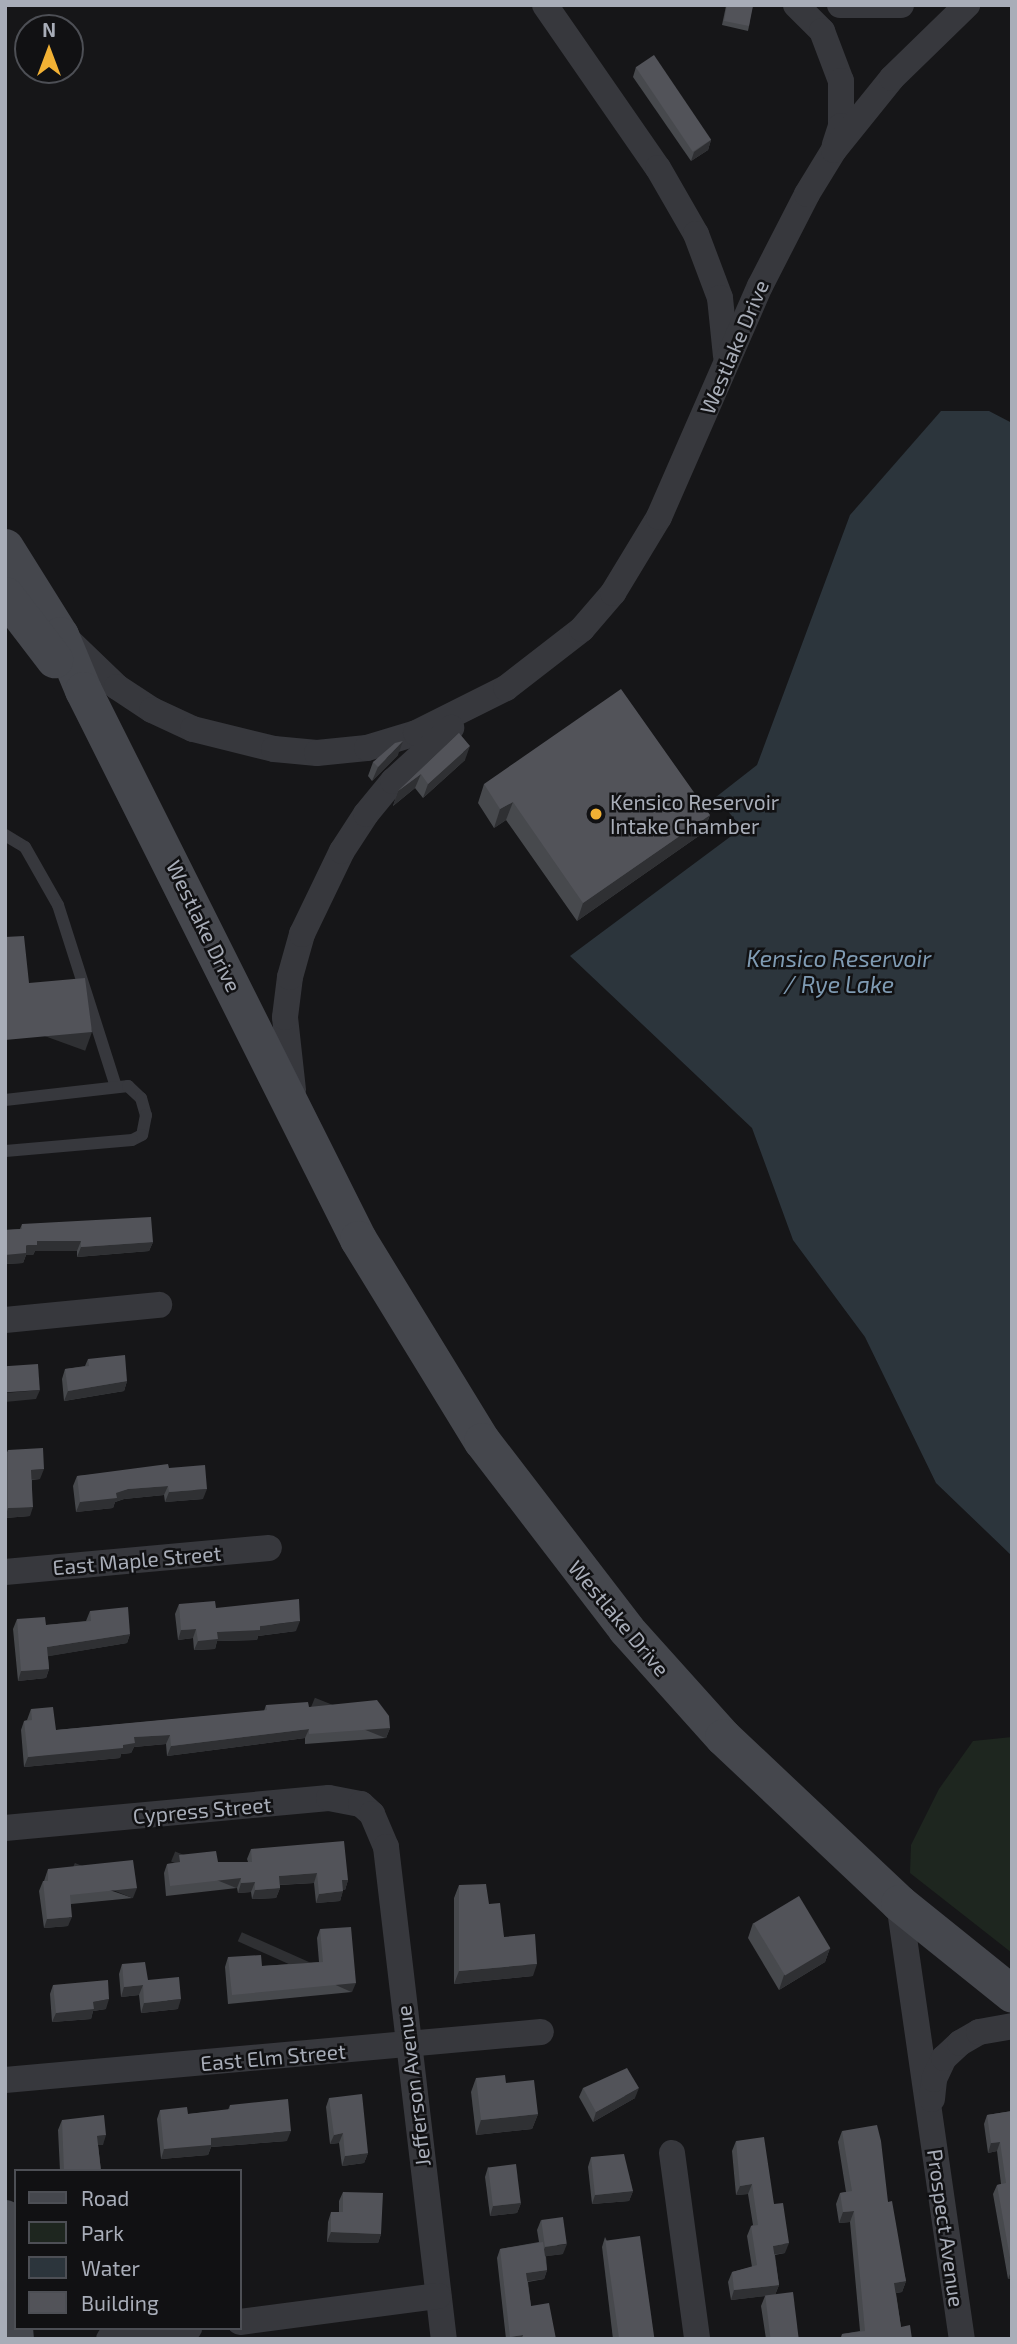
<!DOCTYPE html>
<style>
body{margin:0}
#map{position:relative;width:1017px;height:2344px;overflow:hidden;background:#161618;font-family:"Exo 2",sans-serif}
div>[style]{position:absolute}
[style*='--x']{left:calc(var(--x)*1px);top:calc(var(--y)*1px);width:calc(var(--w)*1px);rotate:calc(var(--a)*1deg)}
.green>*{inset:0;background:#1e261f}
.water>*{inset:0;background:#2c353c}
.lane>*{height:12px;margin:-6px;padding:0 6px;transform-origin:6px;border-radius:6px;background:#37383d}
.street>*{height:26px;margin:-13px;padding:0 13px;transform-origin:13px;border-radius:13px;background:#37383d}
.secondary>*{height:37px;margin:-18.5px;padding:0 18.5px;transform-origin:18.5px;border-radius:18.5px;background:#45474d}
.wall>*{inset:0;background:#47494d}
.shaded-wall>*{inset:0;background:#2f3033;transform-origin:0 0}
.building>*{inset:0;background:#525359;transform-origin:0 0}
.dots>*{width:19px;height:19px;translate:-50% -50%;box-sizing:border-box;border:4px solid #111113;border-radius:50%}
span{translate:-50% -50%;white-space:nowrap;text-align:center;line-height:1.15;-webkit-text-stroke:5px #111113;paint-order:stroke}
.street-label{font-size:21px;color:#a8adb8}
.poi-label{font-size:21px;color:#a8adb8}
.left{translate:0 -50%;text-align:left}
.water-label{font-size:23px;color:#7f9bb3;font-style:italic}
.frame{position:absolute;inset:0;border:7px solid #a8adb8;pointer-events:none}
.legend{position:absolute;left:14px;top:2169px;width:228px;height:161px;box-sizing:border-box;background:#111113;border:2px solid #4d4f55;margin:0;padding:9px 12px;list-style:none;font-size:21px;color:#a8adb8}
.legend li{display:flex;align-items:center;gap:14px;height:35px}
.legend b{width:35px;border:2px solid #4d4f55}
.north{position:absolute;left:14px;top:14px;width:70px;height:70px;box-sizing:border-box;background:#111113;border:2px solid #4d4f55;border-radius:50%;rotate:0deg;font-size:19px;font-weight:700;line-height:28px;text-align:center;color:#a8adb8}
.north::after{content:'';display:block;margin:auto;width:24px;height:32px;background:#f2b134;clip-path:polygon(50% 0,100% 100%,50% 72%,0 100%)}
</style>
<div id="map">
<div class="green">
<i style="clip-path:polygon(1012px 1737px,1012px 1953px,910px 1873px,911px 1845px,939px 1789px,973px 1741px)"></i>
</div>
<div class="water">
<i style="clip-path:polygon(941px 411px,989px 411px,1012px 423px,1012px 1556px,936px 1483px,865px 1337px,793px 1240px,752px 1128px,570px 956px,742px 828px,716px 797px,757px 765px,850px 515px)"></i>
</div>
<div class="lane">
<i style="--x:5;--y:835;--w:23;--a:31"></i>
<i style="--x:25;--y:847;--w:67;--a:60.4"></i>
<i style="--x:58;--y:905;--w:191;--a:72.3"></i>
<i style="--x:5;--y:1100;--w:124;--a:-6.5"></i>
<i style="--x:128;--y:1086;--w:18;--a:43"></i>
<i style="--x:141;--y:1098;--w:18;--a:74"></i>
<i style="--x:146;--y:1115;--w:20;--a:101"></i>
<i style="--x:142;--y:1135;--w:11;--a:153"></i>
<i style="--x:132;--y:1140;--w:127;--a:175"></i>
</div>
<div class="street">
<i style="--x:545;--y:5;--w:198;--a:55.3"></i>
<i style="--x:658;--y:168;--w:76;--a:60.1"></i>
<i style="--x:696;--y:234;--w:68;--a:69.4"></i>
<i style="--x:720;--y:298;--w:58;--a:84.1"></i>
<i style="--x:796;--y:5;--w:37;--a:45"></i>
<i style="--x:822;--y:31;--w:53;--a:69.2"></i>
<i style="--x:841;--y:81;--w:45;--a:90"></i>
<i style="--x:841;--y:126;--w:20;--a:108"></i>
<i style="--x:840;--y:5;--w:61;--a:0"></i>
<i style="--x:69;--y:641;--w:66;--a:43.8"></i>
<i style="--x:117;--y:687;--w:42;--a:33.3"></i>
<i style="--x:152;--y:710;--w:45;--a:24.9"></i>
<i style="--x:193;--y:729;--w:83;--a:13.9"></i>
<i style="--x:274;--y:749;--w:43;--a:5.3"></i>
<i style="--x:317;--y:753;--w:50;--a:-5.7"></i>
<i style="--x:367;--y:748;--w:51;--a:-17"></i>
<i style="--x:416;--y:733;--w:101;--a:-26.6"></i>
<i style="--x:506;--y:688;--w:96;--a:-37.8"></i>
<i style="--x:582;--y:629;--w:48;--a:-49.3"></i>
<i style="--x:613;--y:593;--w:89;--a:-58.8"></i>
<i style="--x:659;--y:517;--w:252;--a:-66.4"></i>
<i style="--x:760;--y:286;--w:103;--a:-62.9"></i>
<i style="--x:807;--y:194;--w:52;--a:-58.5"></i>
<i style="--x:834;--y:150;--w:92;--a:-51.1"></i>
<i style="--x:892;--y:78;--w:105;--a:-44.2"></i>
<i style="--x:293;--y:1090;--w:73;--a:-96.3"></i>
<i style="--x:285;--y:1017;--w:40;--a:-82.9"></i>
<i style="--x:290;--y:977;--w:45;--a:-74.4"></i>
<i style="--x:302;--y:934;--w:92;--a:-64.3"></i>
<i style="--x:342;--y:851;--w:44;--a:-57"></i>
<i style="--x:366;--y:814;--w:43;--a:-50.7"></i>
<i style="--x:393;--y:781;--w:79;--a:-42.4"></i>
<i style="--x:5;--y:1320;--w:155;--a:-5.6"></i>
<i style="--x:5;--y:1572;--w:265;--a:-5.2"></i>
<i style="--x:5;--y:1828;--w:325;--a:-5.3"></i>
<i style="--x:329;--y:1798;--w:33;--a:11"></i>
<i style="--x:361;--y:1804;--w:15;--a:42"></i>
<i style="--x:372;--y:1814;--w:36;--a:67"></i>
<i style="--x:386;--y:1847;--w:495;--a:83.3"></i>
<i style="--x:899;--y:1903;--w:441;--a:81.8"></i>
<i style="--x:5;--y:2080;--w:538;--a:-5.12"></i>
<i style="--x:932;--y:2099;--w:20;--a:-84"></i>
<i style="--x:934;--y:2079;--w:23;--a:-65"></i>
<i style="--x:944;--y:2058;--w:22;--a:-43"></i>
<i style="--x:960;--y:2043;--w:22;--a:-30"></i>
<i style="--x:979;--y:2032;--w:34;--a:-10"></i>
<i style="--x:672;--y:2153;--w:188;--a:82.3"></i>
<i style="--x:240;--y:2322;--w:200;--a:-7.5"></i>
<i style="--x:109;--y:2339;--w:81;--a:-7.8"></i>
</div>
<div class="secondary">
<i style="--x:5;--y:547;--w:104;--a:58"></i>
<i style="--x:60;--y:635;--w:60;--a:67.3"></i>
<i style="--x:83;--y:690;--w:614;--a:63.39"></i>
<i style="--x:358;--y:1239;--w:237;--a:58.5"></i>
<i style="--x:482;--y:1441;--w:237;--a:52.5"></i>
<i style="--x:626;--y:1629;--w:145;--a:48.1"></i>
<i style="--x:723;--y:1737;--w:242;--a:43.3"></i>
<i style="--x:899;--y:1903;--w:145;--a:38.8"></i>
<i style="--x:5;--y:595;--w:81;--a:52.6"></i>
<i style="--x:5;--y:2218;--w:121;--a:85.3"></i>
</div>
<div class="wall">
<i style="clip-path:polygon(751px 5px,749px 26px,748px 31px,722px 25px,726px 6px)"></i>
<i style="clip-path:polygon(636px 67px,711px 140px,708px 150px,691px 161px,633px 77px)"></i>
<i style="clip-path:polygon(459px 733px,465px 760px,423px 798px,415px 788px,393px 806px,398px 791px)"></i>
<i style="clip-path:polygon(398px 755px,372px 781px,368px 776px,373px 762px)"></i>
<i style="clip-path:polygon(484px 784px,710px 815px,703px 833px,577px 921px,506px 820px,494px 828px,478px 803px)"></i>
<i style="clip-path:polygon(22px 1224px,153px 1242px,149px 1251px,77px 1257px,77px 1251px,35px 1251px,33px 1255px,26px 1255px,23px 1263px,5px 1264px,5px 1230px,20px 1229px)"></i>
<i style="clip-path:polygon(88px 1359px,127px 1381px,124px 1391px,64px 1401px,62px 1379px,65px 1369px,85px 1366px)"></i>
<i style="clip-path:polygon(8px 1450px,40px 1479px,32px 1480px,30px 1516px,5px 1518px,5px 1457px)"></i>
<i style="clip-path:polygon(169px 1468px,203px 1499px,165px 1502px,164px 1495px,124px 1499px,115px 1502px,113px 1508px,76px 1512px,73px 1486px,77px 1476px)"></i>
<i style="clip-path:polygon(179px 1604px,216px 1608px,296px 1631px,258px 1636px,257px 1640px,217px 1641px,215px 1649px,194px 1650px,193px 1638px,178px 1640px,175px 1614px)"></i>
<i style="clip-path:polygon(90px 1611px,130px 1634px,127px 1643px,48px 1656px,49px 1669px,46px 1678px,18px 1681px,13px 1629px,17px 1619px,46px 1625px,86px 1621px)"></i>
<i style="clip-path:polygon(266px 1705px,309px 1707px,390px 1728px,386px 1738px,305px 1744px,305px 1738px,167px 1756px,166px 1744px,134px 1747px,131px 1753px,121px 1754px,120px 1758px,24px 1767px,21px 1730px,24px 1721px,27px 1720px,31px 1709px,56px 1730px,264px 1711px)"></i>
<i style="clip-path:polygon(251px 1849px,348px 1880px,345px 1890px,343px 1890px,340px 1901px,316px 1903px,314px 1883px,280px 1885px,280px 1888px,276px 1898px,252px 1899px,251px 1892px,238px 1893px,237px 1888px,166px 1896px,164px 1873px,167px 1864px,176px 1863px,179px 1855px,218px 1862px,248px 1862px,247px 1859px)"></i>
<i style="clip-path:polygon(48px 1869px,133px 1898px,71px 1904px,68px 1926px,44px 1928px,39px 1891px,43px 1881px,44px 1881px)"></i>
<i style="clip-path:polygon(459px 1885px,489px 1904px,504px 1937px,533px 1976px,454px 1984px,454px 1898px)"></i>
<i style="clip-path:polygon(753px 1923px,830px 1948px,825px 1962px,779px 1990px,748px 1938px)"></i>
<i style="clip-path:polygon(320px 1929px,352px 1992px,228px 2004px,225px 1967px,228px 1957px,262px 1966px,319px 1962px,317px 1938px)"></i>
<i style="clip-path:polygon(122px 1964px,178px 2009px,141px 2013px,139px 1995px,121px 1997px,119px 1974px)"></i>
<i style="clip-path:polygon(53px 1985px,106px 2009px,93px 2011px,91px 2019px,52px 2022px,50px 1994px)"></i>
<i style="clip-path:polygon(476px 2078px,506px 2083px,538px 2114px,532px 2129px,476px 2135px,471px 2092px)"></i>
<i style="clip-path:polygon(583px 2088px,635px 2098px,593px 2122px,579px 2097px)"></i>
<i style="clip-path:polygon(329px 2098px,368px 2153px,364px 2163px,342px 2166px,339px 2143px,330px 2144px,326px 2107px)"></i>
<i style="clip-path:polygon(230px 2105px,287px 2141px,211px 2147px,208px 2155px,161px 2159px,157px 2119px,160px 2110px,188px 2114px,228px 2110px)"></i>
<i style="clip-path:polygon(1012px 2111px,1012px 2279px,1008px 2279px,993px 2194px,997px 2185px,1001px 2184px,997px 2151px,988px 2153px,984px 2124px,987px 2115px)"></i>
<i style="clip-path:polygon(62px 2120px,103px 2145px,98px 2145px,101px 2171px,60px 2171px,58px 2130px)"></i>
<i style="clip-path:polygon(842px 2131px,888px 2202px,906px 2281px,902px 2292px,896px 2293px,901px 2327px,912px 2339px,840px 2339px,842px 2334px,860px 2331px,850px 2222px,839px 2223px,836px 2204px,840px 2193px,846px 2192px,838px 2142px)"></i>
<i style="clip-path:polygon(736px 2141px,774px 2204px,785px 2253px,775px 2255px,779px 2285px,775px 2295px,799px 2339px,766px 2339px,761px 2306px,765px 2296px,731px 2300px,728px 2282px,732px 2272px,752px 2267px,747px 2236px,751px 2226px,753px 2225px,748px 2194px,736px 2195px,732px 2151px)"></i>
<i style="clip-path:polygon(591px 2157px,633px 2191px,629px 2201px,592px 2204px,588px 2167px)"></i>
<i style="clip-path:polygon(488px 2167px,521px 2203px,517px 2213px,490px 2216px,485px 2177px)"></i>
<i style="clip-path:polygon(343px 2192px,381px 2234px,378px 2243px,327px 2242px,328px 2222px,331px 2212px,339px 2212px,339px 2201px)"></i>
<i style="clip-path:polygon(541px 2220px,563px 2254px,546px 2256px,547px 2270px,544px 2279px,528px 2282px,531px 2306px,556px 2339px,506px 2339px,497px 2258px,500px 2249px,539px 2242px,537px 2230px)"></i>
<i style="clip-path:polygon(605px 2237px,654px 2339px,613px 2339px,602px 2247px)"></i>
</div>
<div class="shaded-wall">
<i style="clip-path:polygon(711px 140px,708px 150px,691px 161px,694px 152px)"></i>
<i style="clip-path:polygon(403px 741px,398px 755px,372px 781px,378px 767px)"></i>
<i style="clip-path:polygon(470px 746px,465px 760px,423px 798px,428px 784px)"></i>
<i style="clip-path:polygon(421px 774px,415px 788px,393px 806px,398px 791px)"></i>
<i style="clip-path:polygon(513px 802px,506px 820px,494px 828px,500px 809px)"></i>
<i style="clip-path:polygon(710px 815px,703px 833px,577px 921px,583px 903px)"></i>
<i style="left:92px;top:1032px;width:20px;height:87px;rotate:110deg"></i>
<i style="clip-path:polygon(37px 1241px,81px 1241px,77px 1251px,35px 1251px,33px 1255px,26px 1255px,23px 1263px,5px 1264px,5px 1255px)"></i>
<i style="clip-path:polygon(153px 1242px,149px 1251px,77px 1257px,81px 1247px)"></i>
<i style="clip-path:polygon(127px 1381px,124px 1391px,64px 1401px,68px 1391px)"></i>
<i style="clip-path:polygon(40px 1390px,36px 1399px,5px 1402px,5px 1393px)"></i>
<i style="clip-path:polygon(44px 1469px,40px 1479px,27px 1480px,31px 1470px)"></i>
<i style="clip-path:polygon(168px 1486px,164px 1495px,124px 1499px,115px 1502px,113px 1508px,76px 1512px,80px 1502px,128px 1489px)"></i>
<i style="clip-path:polygon(207px 1489px,203px 1499px,165px 1502px,169px 1492px)"></i>
<i style="clip-path:polygon(33px 1507px,30px 1516px,5px 1518px,8px 1508px)"></i>
<i style="clip-path:polygon(300px 1621px,296px 1631px,258px 1636px,257px 1640px,217px 1641px,215px 1649px,194px 1650px,198px 1641px,217px 1632px)"></i>
<i style="clip-path:polygon(196px 1629px,193px 1638px,178px 1640px,181px 1630px)"></i>
<i style="clip-path:polygon(130px 1634px,127px 1643px,44px 1657px,47px 1647px)"></i>
<i style="clip-path:polygon(49px 1669px,46px 1678px,18px 1681px,21px 1671px)"></i>
<i style="left:390px;top:1728px;width:11px;height:81px;rotate:112deg"></i>
<i style="clip-path:polygon(309px 1729px,305px 1738px,167px 1756px,171px 1746px)"></i>
<i style="clip-path:polygon(170px 1735px,166px 1744px,134px 1747px,131px 1753px,121px 1754px,120px 1758px,24px 1767px,28px 1757px,123px 1745px,134px 1737px)"></i>
<i style="clip-path:polygon(317px 1873px,314px 1883px,276px 1885px,279px 1876px)"></i>
<i style="left:241px;top:1878px;width:11px;height:71px;rotate:112deg"></i>
<i style="clip-path:polygon(342px 1880px,348px 1880px,345px 1890px,339px 1890px)"></i>
<i style="clip-path:polygon(255px 1882px,251px 1892px,238px 1893px,241px 1883px)"></i>
<i style="left:137px;top:1888px;width:11px;height:67px;rotate:112deg"></i>
<i style="clip-path:polygon(280px 1888px,276px 1898px,252px 1899px,255px 1890px)"></i>
<i style="clip-path:polygon(343px 1891px,340px 1901px,316px 1903px,319px 1894px)"></i>
<i style="clip-path:polygon(72px 1917px,68px 1926px,44px 1928px,47px 1919px)"></i>
<i style="clip-path:polygon(830px 1948px,825px 1962px,779px 1990px,784px 1975px)"></i>
<i style="clip-path:polygon(537px 1964px,533px 1976px,454px 1984px,459px 1971px)"></i>
<i style="left:356px;top:1983px;width:10px;height:125px;rotate:114deg"></i>
<i style="clip-path:polygon(143px 1985px,139px 1995px,121px 1997px,124px 1987px)"></i>
<i style="clip-path:polygon(109px 1999px,106px 2009px,93px 2011px,91px 2019px,52px 2022px,56px 2013px,93px 2002px)"></i>
<i style="clip-path:polygon(181px 1999px,178px 2009px,141px 2013px,144px 2003px)"></i>
<i style="clip-path:polygon(639px 2088px,635px 2098px,593px 2122px,596px 2112px)"></i>
<i style="clip-path:polygon(538px 2114px,532px 2129px,476px 2135px,481px 2120px)"></i>
<i style="clip-path:polygon(291px 2131px,287px 2141px,211px 2147px,208px 2155px,161px 2159px,164px 2149px,211px 2138px)"></i>
<i style="clip-path:polygon(343px 2133px,339px 2143px,330px 2144px,334px 2135px)"></i>
<i style="clip-path:polygon(106px 2135px,103px 2145px,94px 2145px,97px 2136px)"></i>
<i style="clip-path:polygon(1000px 2142px,997px 2151px,988px 2153px,991px 2143px)"></i>
<i style="clip-path:polygon(368px 2153px,364px 2163px,342px 2166px,345px 2156px)"></i>
<i style="clip-path:polygon(752px 2184px,748px 2194px,736px 2195px,740px 2186px)"></i>
<i style="clip-path:polygon(633px 2191px,629px 2201px,592px 2204px,595px 2195px)"></i>
<i style="clip-path:polygon(521px 2203px,517px 2213px,490px 2216px,493px 2206px)"></i>
<i style="clip-path:polygon(854px 2211px,850px 2222px,839px 2223px,843px 2212px)"></i>
<i style="clip-path:polygon(331px 2232px,381px 2234px,378px 2243px,327px 2242px)"></i>
<i style="clip-path:polygon(789px 2243px,785px 2253px,770px 2255px,773px 2246px)"></i>
<i style="clip-path:polygon(567px 2244px,563px 2254px,541px 2257px,545px 2247px)"></i>
<i style="clip-path:polygon(1012px 2269px,1012px 2279px,1008px 2279px)"></i>
<i style="clip-path:polygon(547px 2270px,544px 2279px,523px 2282px,526px 2273px)"></i>
<i style="clip-path:polygon(906px 2281px,902px 2292px,890px 2294px,894px 2283px)"></i>
<i style="clip-path:polygon(779px 2285px,775px 2295px,731px 2300px,734px 2290px)"></i>
<i style="clip-path:polygon(523px 2335px,521px 2339px,510px 2339px,510px 2337px)"></i>
</div>
<div class="building">
<i style="clip-path:polygon(727px 5px,753px 6px,749px 26px,724px 21px)"></i>
<i style="left:654px;top:55px;width:102px;height:22px;rotate:56deg"></i>
<i style="clip-path:polygon(621px 689px,710px 815px,583px 903px,513px 802px,500px 809px,484px 784px)"></i>
<i style="clip-path:polygon(459px 733px,470px 746px,428px 784px,421px 774px,398px 791px)"></i>
<i style="clip-path:polygon(403px 741px,378px 767px,373px 762px,395px 743px)"></i>
<i style="clip-path:polygon(24px 936px,29px 983px,85px 978px,92px 1032px,5px 1040px,5px 937px)"></i>
<i style="clip-path:polygon(151px 1217px,153px 1242px,81px 1247px,81px 1241px,37px 1241px,37px 1245px,26px 1245px,26px 1253px,5px 1255px,5px 1230px,22px 1229px,22px 1224px)"></i>
<i style="clip-path:polygon(125px 1355px,127px 1381px,68px 1391px,65px 1369px,89px 1366px,88px 1359px)"></i>
<i style="left:38px;top:1364px;width:26px;height:33px;rotate:86deg"></i>
<i style="clip-path:polygon(43px 1448px,44px 1469px,31px 1470px,33px 1507px,8px 1508px,8px 1450px)"></i>
<i style="clip-path:polygon(168px 1464px,169px 1468px,205px 1465px,207px 1489px,169px 1492px,168px 1486px,128px 1489px,116px 1493px,117px 1498px,80px 1502px,77px 1476px)"></i>
<i style="clip-path:polygon(299px 1599px,300px 1621px,260px 1626px,260px 1630px,217px 1632px,218px 1639px,198px 1641px,196px 1629px,181px 1630px,179px 1604px,215px 1601px,216px 1608px)"></i>
<i style="clip-path:polygon(128px 1607px,130px 1634px,47px 1647px,49px 1669px,21px 1671px,17px 1619px,45px 1617px,46px 1625px,91px 1621px,90px 1611px)"></i>
<i style="clip-path:polygon(377px 1700px,389px 1716px,390px 1728px,309px 1734px,309px 1729px,171px 1746px,170px 1735px,134px 1737px,135px 1743px,123px 1745px,123px 1748px,28px 1757px,24px 1721px,32px 1720px,31px 1709px,53px 1707px,56px 1730px,267px 1710px,266px 1705px,308px 1702px,309px 1707px)"></i>
<i style="clip-path:polygon(344px 1841px,348px 1880px,342px 1880px,343px 1891px,319px 1894px,317px 1873px,279px 1876px,280px 1888px,255px 1890px,255px 1882px,241px 1883px,241px 1878px,170px 1886px,167px 1864px,180px 1862px,179px 1855px,216px 1851px,218px 1862px,252px 1862px,251px 1849px)"></i>
<i style="clip-path:polygon(133px 1860px,137px 1888px,70px 1895px,72px 1917px,47px 1919px,43px 1881px,48px 1881px,48px 1869px)"></i>
<i style="clip-path:polygon(486px 1884px,489px 1904px,500px 1903px,504px 1937px,535px 1934px,537px 1964px,459px 1971px,459px 1885px)"></i>
<i style="left:799px;top:1896px;width:61px;height:53px;rotate:59deg"></i>
<i style="clip-path:polygon(351px 1927px,356px 1983px,232px 1995px,228px 1957px,261px 1955px,262px 1966px,323px 1962px,320px 1929px)"></i>
<i style="clip-path:polygon(145px 1962px,148px 1980px,179px 1977px,181px 1999px,144px 2003px,143px 1985px,124px 1987px,122px 1964px)"></i>
<i style="clip-path:polygon(108px 1980px,109px 1999px,93px 2002px,94px 2009px,56px 2013px,53px 1985px)"></i>
<i style="clip-path:polygon(627px 2068px,639px 2088px,596px 2112px,583px 2088px)"></i>
<i style="clip-path:polygon(505px 2075px,506px 2083px,534px 2080px,538px 2114px,481px 2120px,476px 2078px)"></i>
<i style="clip-path:polygon(362px 2094px,368px 2153px,345px 2156px,343px 2133px,334px 2135px,329px 2098px)"></i>
<i style="clip-path:polygon(288px 2099px,291px 2131px,211px 2138px,211px 2145px,164px 2149px,160px 2110px,187px 2107px,188px 2114px,230px 2109px,230px 2105px)"></i>
<i style="clip-path:polygon(1012px 2111px,1012px 2269px,997px 2185px,1006px 2183px,1000px 2142px,991px 2143px,987px 2115px)"></i>
<i style="clip-path:polygon(104px 2115px,106px 2135px,97px 2136px,101px 2171px,64px 2171px,62px 2120px)"></i>
<i style="clip-path:polygon(877px 2125px,881px 2141px,888px 2202px,892px 2201px,906px 2281px,894px 2283px,901px 2327px,910px 2325px,912px 2339px,842px 2339px,842px 2334px,865px 2331px,854px 2211px,843px 2212px,840px 2193px,852px 2191px,842px 2131px)"></i>
<i style="clip-path:polygon(764px 2137px,774px 2204px,783px 2203px,789px 2243px,773px 2246px,779px 2285px,734px 2290px,732px 2272px,757px 2265px,751px 2226px,758px 2225px,752px 2184px,740px 2186px,736px 2141px)"></i>
<i style="clip-path:polygon(624px 2154px,633px 2191px,595px 2195px,591px 2157px)"></i>
<i style="left:516px;top:2164px;width:39px;height:28px;rotate:83deg"></i>
<i style="clip-path:polygon(343px 2192px,383px 2193px,381px 2234px,331px 2232px,331px 2212px,343px 2212px)"></i>
<i style="left:563px;top:2217px;width:27px;height:22px;rotate:82deg"></i>
<i style="left:640px;top:2236px;width:104px;height:35px;rotate:82deg"></i>
<i style="clip-path:polygon(543px 2242px,547px 2270px,526px 2273px,531px 2306px,549px 2303px,556px 2339px,523px 2339px,523px 2335px,510px 2337px,500px 2249px)"></i>
<i style="left:793px;top:2292px;width:47px;height:28px;rotate:83deg"></i>
</div>
<div class="dots">
<i style="left:596px;top:814px;background:#f2b134"></i>
</div>
<div class="street-label">
<span style="left:734px;top:347px;rotate:-67deg">Westlake Drive</span>
<span style="left:204px;top:926px;rotate:64deg">Westlake Drive</span>
<span style="left:137px;top:1560px;rotate:-5deg">East Maple Street</span>
<span style="left:619px;top:1618px;rotate:50deg">Westlake Drive</span>
<span style="left:202px;top:1810px;rotate:-5deg">Cypress Street</span>
<span style="left:273px;top:2057px;rotate:-5deg">East Elm Street</span>
<span style="left:413px;top:2086px;rotate:-97deg">Jefferson Avenue</span>
<span style="left:946px;top:2228px;rotate:82deg">Prospect Avenue</span>
</div>
<div class="poi-label">
<span class="left" style="left:610px;top:814px">Kensico Reservoir<br>Intake Chamber</span>
</div>
<div class="water-label">
<span style="left:839px;top:971px">Kensico Reservoir<br>/ Rye Lake</span>
</div>
<div class="frame"></div>
<ul class="legend">
<li><b style="height:9px;background:#45474d"></b>Road</li>
<li><b style="height:19px;background:#1e261f"></b>Park</li>
<li><b style="height:19px;background:#2c353c"></b>Water</li>
<li><b style="height:19px;background:#525359"></b>Building</li>
</ul>
<div class="north">N</div>
</div>
